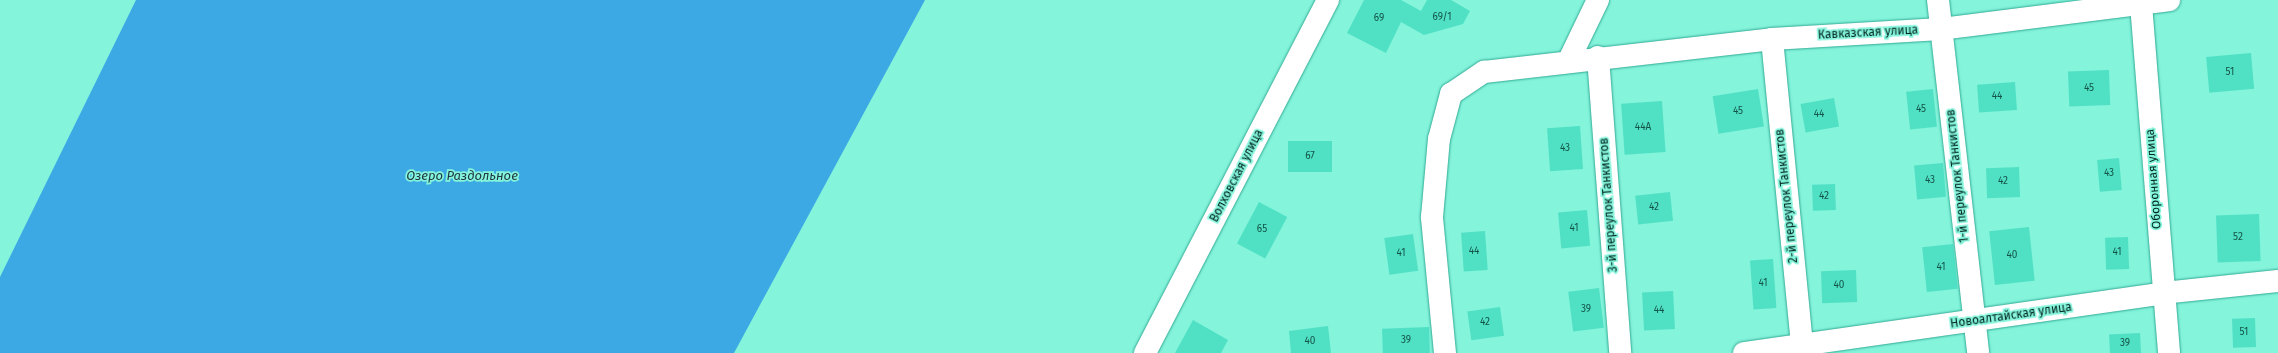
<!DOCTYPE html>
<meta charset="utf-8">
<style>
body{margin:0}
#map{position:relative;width:2278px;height:353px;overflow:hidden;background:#84f4db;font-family:"Fira Sans",sans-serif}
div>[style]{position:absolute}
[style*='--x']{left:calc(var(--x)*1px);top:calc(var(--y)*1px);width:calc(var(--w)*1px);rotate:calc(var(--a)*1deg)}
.water>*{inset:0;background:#3ca9e4}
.building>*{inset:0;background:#50e1c5;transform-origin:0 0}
.roads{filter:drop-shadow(0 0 1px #31aa94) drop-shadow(0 0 1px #31aa94)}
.minor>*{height:22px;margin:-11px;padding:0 11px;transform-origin:11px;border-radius:11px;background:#fff}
span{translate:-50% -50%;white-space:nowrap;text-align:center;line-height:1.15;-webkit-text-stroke:3.5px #84f4db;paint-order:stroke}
.number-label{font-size:10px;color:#145448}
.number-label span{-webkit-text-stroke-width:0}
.street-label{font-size:12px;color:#00251e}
.water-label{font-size:13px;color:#1e3543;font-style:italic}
</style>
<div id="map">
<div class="water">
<i style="clip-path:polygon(136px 0,925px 0,734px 353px,0 353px,0 277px)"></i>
</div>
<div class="building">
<i style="clip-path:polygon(1364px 0,1401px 0,1421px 11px,1427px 0,1451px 0,1470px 11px,1463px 24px,1424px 35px,1401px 22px,1386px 53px,1347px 33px)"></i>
<i style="left:2251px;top:53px;width:36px;height:45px;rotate:85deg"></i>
<i style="left:2109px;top:70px;width:35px;height:41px;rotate:88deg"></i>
<i style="left:2015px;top:82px;width:28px;height:38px;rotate:86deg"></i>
<i style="left:1758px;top:89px;width:38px;height:46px;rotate:81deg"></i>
<i style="left:1933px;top:89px;width:38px;height:27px;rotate:84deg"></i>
<i style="left:1834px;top:98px;width:29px;height:34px;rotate:80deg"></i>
<i style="left:1662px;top:101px;width:51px;height:41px;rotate:86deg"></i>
<i style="left:1580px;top:126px;width:43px;height:33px;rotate:86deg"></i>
<i style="left:1288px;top:141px;width:44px;height:31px"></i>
<i style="left:2119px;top:158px;width:32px;height:22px;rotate:85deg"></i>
<i style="left:1943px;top:163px;width:34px;height:29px;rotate:85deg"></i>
<i style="left:2019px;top:167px;width:30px;height:33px;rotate:88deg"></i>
<i style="left:1835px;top:184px;width:26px;height:23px;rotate:88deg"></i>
<i style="left:1670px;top:192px;width:29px;height:35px;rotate:84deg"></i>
<i style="left:1259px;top:202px;width:32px;height:47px;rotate:28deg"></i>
<i style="left:1587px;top:210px;width:36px;height:29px;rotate:85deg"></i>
<i style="left:2259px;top:214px;width:47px;height:43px;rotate:88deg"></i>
<i style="left:2029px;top:227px;width:54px;height:40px;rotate:84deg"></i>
<i style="left:1485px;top:231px;width:39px;height:24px;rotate:86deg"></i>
<i style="left:1413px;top:234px;width:37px;height:29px;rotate:82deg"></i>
<i style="left:2128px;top:237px;width:32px;height:23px;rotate:88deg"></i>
<i style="left:1953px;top:244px;width:45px;height:31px;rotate:84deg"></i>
<i style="left:1773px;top:259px;width:49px;height:23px;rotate:86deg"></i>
<i style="left:1856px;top:270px;width:32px;height:35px;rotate:88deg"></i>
<i style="left:1599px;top:288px;width:40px;height:31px;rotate:83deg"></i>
<i style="left:1673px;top:291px;width:38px;height:31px;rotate:87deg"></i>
<i style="left:1500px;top:307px;width:29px;height:33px;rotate:82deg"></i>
<i style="left:2255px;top:318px;width:29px;height:23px;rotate:88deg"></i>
<i style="clip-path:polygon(1193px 320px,1228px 340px,1221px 353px,1175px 353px)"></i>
<i style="clip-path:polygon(1328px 326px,1331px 353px,1291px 353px,1289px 331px)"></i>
<i style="left:1429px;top:327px;width:26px;height:47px;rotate:88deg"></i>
<i style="left:2140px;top:333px;width:20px;height:31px;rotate:87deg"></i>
</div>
<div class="roads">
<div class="minor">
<i style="--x:1938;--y:0;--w:355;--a:83.5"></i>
<i style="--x:2141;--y:4;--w:350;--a:85.4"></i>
<i style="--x:1772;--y:39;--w:316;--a:84.4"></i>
<i style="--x:1598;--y:57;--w:297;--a:85.7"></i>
<i style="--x:1568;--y:62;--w:69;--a:-64.2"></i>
<i style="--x:1145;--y:353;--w:398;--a:-62.6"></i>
<i style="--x:1445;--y:353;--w:137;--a:-95.5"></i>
<i style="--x:1432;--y:217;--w:78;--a:-84.9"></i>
<i style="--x:1439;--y:139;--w:47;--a:-75.1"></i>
<i style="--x:1451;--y:94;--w:40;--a:-34"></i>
<i style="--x:1484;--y:72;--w:290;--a:-6.5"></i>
<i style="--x:1772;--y:39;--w:169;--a:-3.4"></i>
<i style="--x:1941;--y:29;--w:230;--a:-7.2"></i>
<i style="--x:1744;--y:353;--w:423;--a:-8.1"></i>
<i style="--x:2163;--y:293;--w:116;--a:-6"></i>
</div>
</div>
<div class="number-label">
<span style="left:1442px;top:18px">69/1</span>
<span style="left:1379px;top:19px">69</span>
<span style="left:2230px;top:73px">51</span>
<span style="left:2089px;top:89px">45</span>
<span style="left:1997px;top:97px">44</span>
<span style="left:1921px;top:110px">45</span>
<span style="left:1738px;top:112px">45</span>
<span style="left:1819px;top:115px">44</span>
<span style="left:1643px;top:128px">44А</span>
<span style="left:1565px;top:149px">43</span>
<span style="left:1310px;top:157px">67</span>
<span style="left:2109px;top:174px">43</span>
<span style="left:1930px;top:181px">43</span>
<span style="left:2003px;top:182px">42</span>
<span style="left:1824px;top:197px">42</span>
<span style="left:1654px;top:208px">42</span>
<span style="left:1574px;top:229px">41</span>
<span style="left:1262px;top:230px">65</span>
<span style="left:2238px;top:238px">52</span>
<span style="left:1474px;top:252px">44</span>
<span style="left:2117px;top:253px">41</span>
<span style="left:1401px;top:254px">41</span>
<span style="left:2012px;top:256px">40</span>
<span style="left:1941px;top:268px">41</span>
<span style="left:1763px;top:284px">41</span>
<span style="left:1839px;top:286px">40</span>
<span style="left:1586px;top:310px">39</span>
<span style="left:1659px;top:311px">44</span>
<span style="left:1485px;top:323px">42</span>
<span style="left:2244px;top:333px">51</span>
<span style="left:1406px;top:341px">39</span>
<span style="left:1310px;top:342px">40</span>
<span style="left:2125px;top:344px">39</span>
</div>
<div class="street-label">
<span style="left:1868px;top:33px;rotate:-3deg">Кавказская улица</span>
<span style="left:1237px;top:176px;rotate:-63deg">Волховская улица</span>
<span style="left:1958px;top:176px;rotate:-96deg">1-й переулок Танкистов</span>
<span style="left:2154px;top:179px;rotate:-94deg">Оборонная улица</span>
<span style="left:1787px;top:196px;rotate:-96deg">2-й переулок Танкистов</span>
<span style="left:1609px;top:205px;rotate:-94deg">3-й переулок Танкистов</span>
<span style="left:2011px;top:316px;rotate:-8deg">Новоалтайская улица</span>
</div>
<div class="water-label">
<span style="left:462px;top:176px">Озеро Раздольное</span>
</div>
</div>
